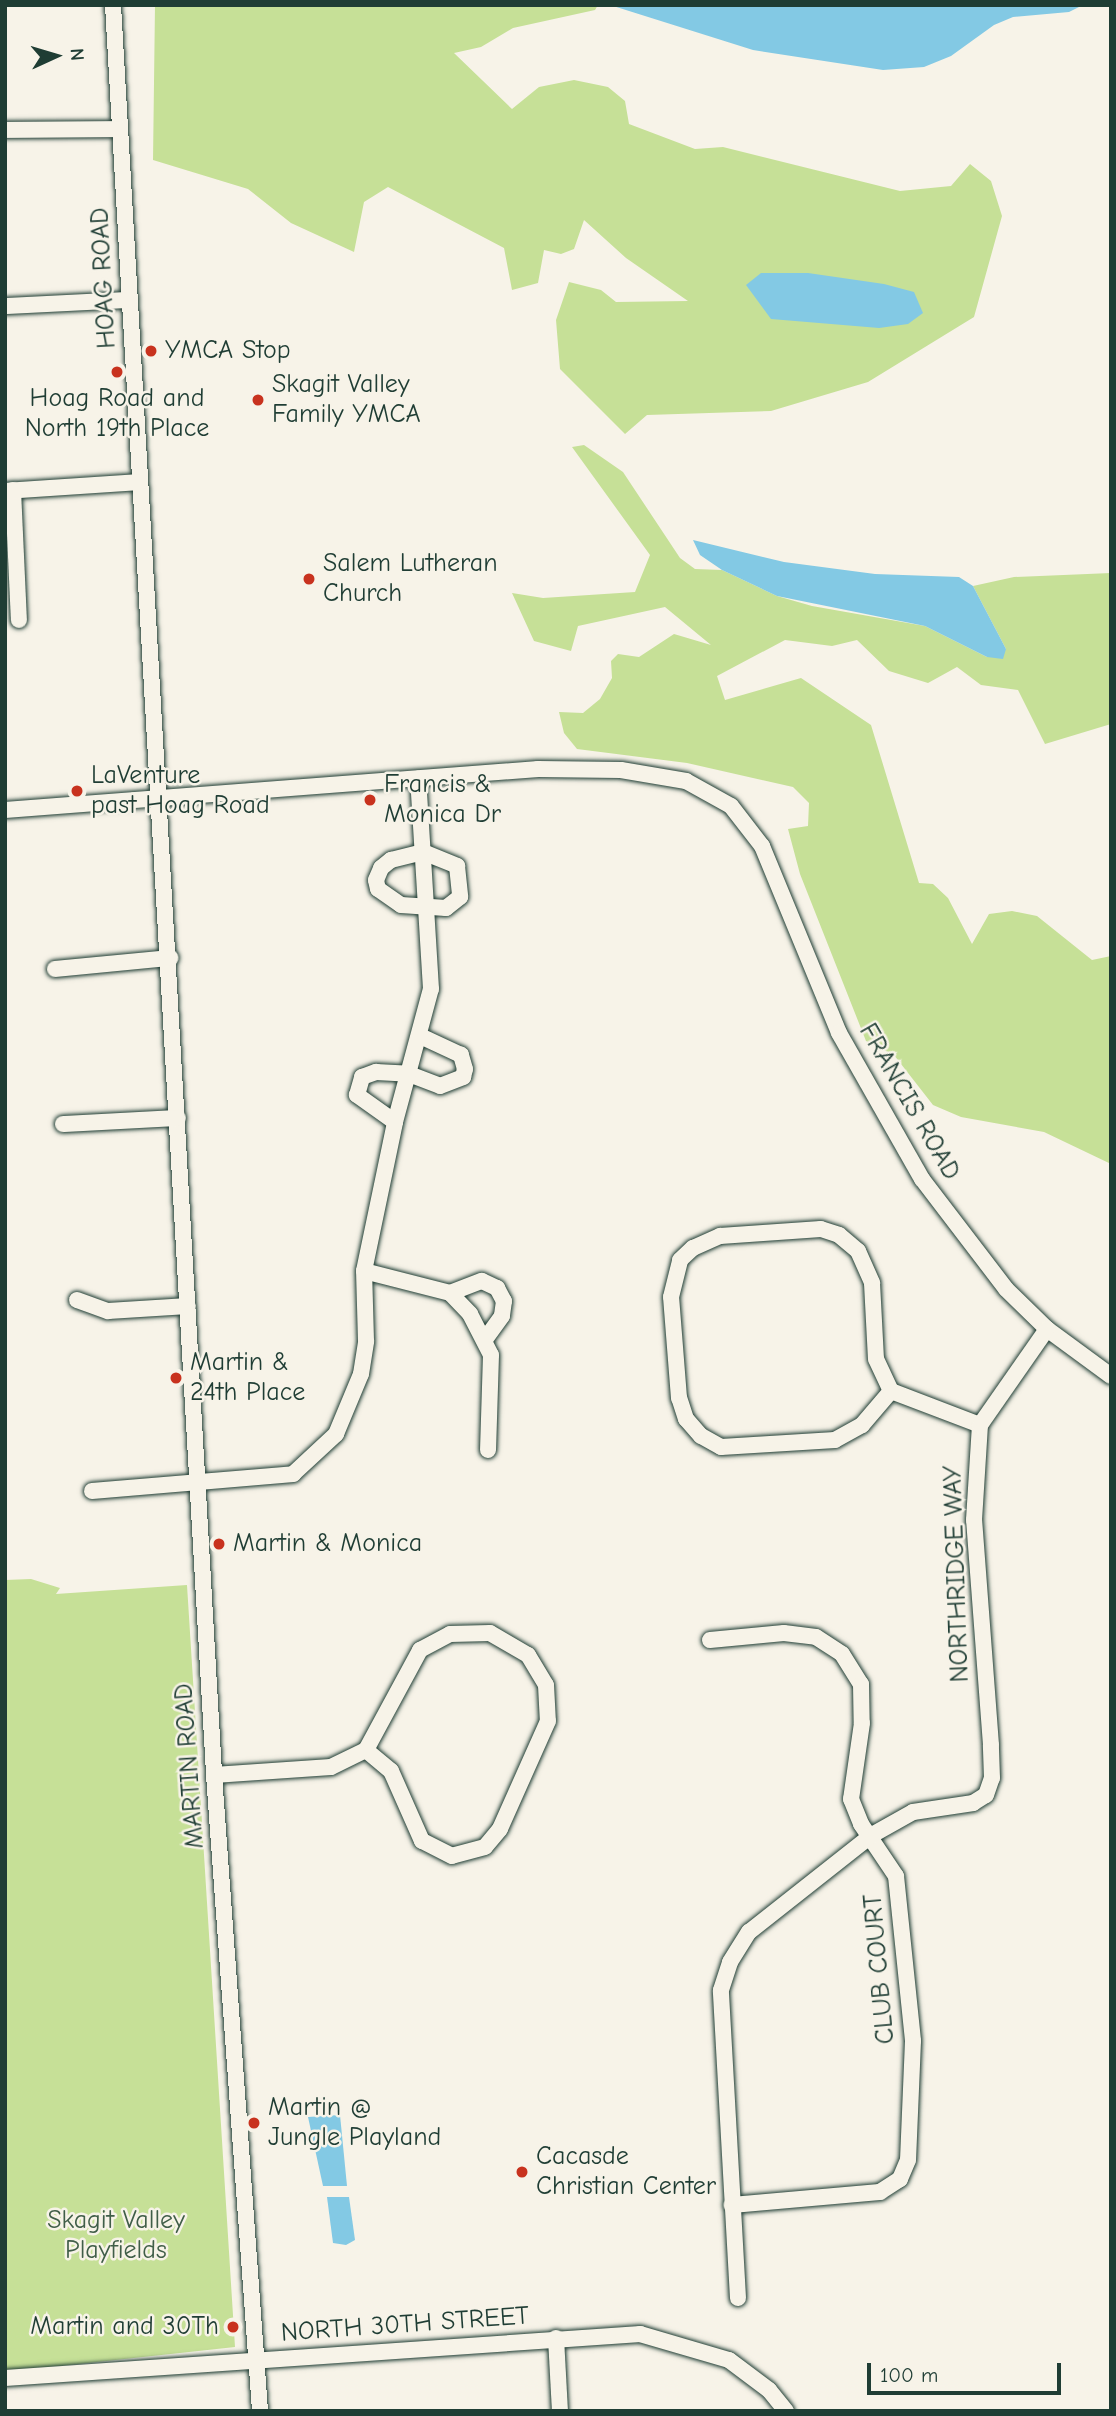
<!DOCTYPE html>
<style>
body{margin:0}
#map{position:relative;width:1116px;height:2416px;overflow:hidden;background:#f7f3e8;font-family:"Comic Neue",sans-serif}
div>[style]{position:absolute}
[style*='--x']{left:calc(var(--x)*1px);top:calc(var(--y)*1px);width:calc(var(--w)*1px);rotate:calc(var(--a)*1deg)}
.green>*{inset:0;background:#c6e097}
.water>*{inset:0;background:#83c9e4}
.roads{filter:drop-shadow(0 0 2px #1f3d34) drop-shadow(0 0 2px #1f3d34)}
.minor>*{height:16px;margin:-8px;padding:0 8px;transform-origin:8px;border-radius:8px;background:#f7f3e8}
.dots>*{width:19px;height:19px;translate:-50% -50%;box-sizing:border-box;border:4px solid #f7f3e8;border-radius:50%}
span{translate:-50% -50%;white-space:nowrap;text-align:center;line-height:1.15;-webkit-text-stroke:5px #f7f3e8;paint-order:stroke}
.street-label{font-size:26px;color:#1f3d34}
.poi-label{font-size:26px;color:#1f3d34}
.left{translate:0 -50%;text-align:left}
.right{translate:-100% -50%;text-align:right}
.park-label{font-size:26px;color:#405e48}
.frame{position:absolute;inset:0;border:7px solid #1f3d34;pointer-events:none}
.north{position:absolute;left:21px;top:21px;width:70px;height:70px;-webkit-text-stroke:5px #f7f3e8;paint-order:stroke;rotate:86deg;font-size:19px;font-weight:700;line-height:28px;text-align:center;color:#1f3d34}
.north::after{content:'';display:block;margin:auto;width:24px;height:32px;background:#1f3d34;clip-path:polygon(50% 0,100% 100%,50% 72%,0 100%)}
.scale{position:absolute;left:867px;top:2363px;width:194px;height:32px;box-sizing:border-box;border:4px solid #1f3d34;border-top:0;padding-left:9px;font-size:21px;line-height:24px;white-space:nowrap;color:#1f3d34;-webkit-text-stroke:5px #f7f3e8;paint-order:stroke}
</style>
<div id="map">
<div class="green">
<i style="clip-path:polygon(155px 5px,598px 5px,595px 10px,513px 28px,481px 47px,454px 53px,512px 109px,539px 87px,574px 80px,608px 87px,625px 101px,629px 124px,695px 149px,723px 147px,900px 191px,951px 186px,970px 164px,991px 181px,1002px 216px,974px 317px,868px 382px,771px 411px,647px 415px,625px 434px,560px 369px,556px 320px,569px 282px,601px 290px,616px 302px,688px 301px,626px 258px,584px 220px,574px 249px,561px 254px,544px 250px,538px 283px,512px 290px,504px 248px,388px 187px,364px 202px,354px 252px,291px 223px,248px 189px,153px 160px)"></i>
<i style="clip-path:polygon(584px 445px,623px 472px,680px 558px,695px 569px,722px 570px,777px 596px,812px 606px,925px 626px,987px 657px,1006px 649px,973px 586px,1014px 577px,1111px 573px,1111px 724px,1045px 744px,1018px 690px,981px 685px,957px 667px,928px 683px,889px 671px,857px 640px,832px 646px,785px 640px,717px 676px,725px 700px,801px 678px,871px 725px,919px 883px,933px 884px,948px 898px,972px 944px,989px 914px,1012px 911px,1037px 916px,1092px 960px,1111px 956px,1111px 1164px,1044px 1132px,961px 1117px,933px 1105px,894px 1055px,866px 1041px,800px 874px,788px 829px,808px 826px,809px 803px,793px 787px,687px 763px,577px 749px,564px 733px,559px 712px,583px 713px,600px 699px,612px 678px,611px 661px,618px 654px,639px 657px,674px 634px,711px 645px,665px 607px,578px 626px,571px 651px,534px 641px,512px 593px,543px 598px,635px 592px,650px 555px,572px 447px)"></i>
<i style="clip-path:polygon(31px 1579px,60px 1588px,56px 1594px,187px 1585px,235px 2347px,5px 2372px,5px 1580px)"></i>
</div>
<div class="water">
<i style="clip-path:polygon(610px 5px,1083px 5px,1069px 12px,1013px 17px,994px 25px,951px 56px,924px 67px,883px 70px,753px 50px)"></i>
<i style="clip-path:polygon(761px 273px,808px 273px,884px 284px,914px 292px,923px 313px,908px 324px,879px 328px,771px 319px,746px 285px)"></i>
<i style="clip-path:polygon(693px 540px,784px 562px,875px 574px,959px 577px,973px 586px,1006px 649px,1003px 659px,987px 657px,925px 626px,777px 596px,722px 570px,700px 555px)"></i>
<i style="clip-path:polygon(340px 2115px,347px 2186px,323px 2186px,308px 2117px)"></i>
<i style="clip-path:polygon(327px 2197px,349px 2197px,355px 2240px,346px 2245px,333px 2243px)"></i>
</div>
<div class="roads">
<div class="minor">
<i style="--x:113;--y:5;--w:1773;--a:86.73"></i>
<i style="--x:214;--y:1775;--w:638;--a:85.86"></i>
<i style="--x:5;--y:130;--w:114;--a:-0.5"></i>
<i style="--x:5;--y:306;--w:124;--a:-2.8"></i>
<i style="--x:13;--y:490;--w:130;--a:87.4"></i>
<i style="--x:5;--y:491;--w:135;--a:-3.8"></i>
<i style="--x:5;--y:810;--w:535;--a:-4.4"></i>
<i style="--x:538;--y:769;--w:83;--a:0.7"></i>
<i style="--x:621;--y:770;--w:66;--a:9.6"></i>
<i style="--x:686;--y:781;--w:51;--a:29.1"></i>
<i style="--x:731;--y:806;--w:51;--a:52.2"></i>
<i style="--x:762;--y:846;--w:202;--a:67.6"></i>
<i style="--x:839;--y:1033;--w:168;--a:60.4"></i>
<i style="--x:922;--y:1179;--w:138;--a:52.6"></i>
<i style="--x:1006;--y:1289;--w:57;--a:44.3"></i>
<i style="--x:1047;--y:1329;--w:79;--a:36.3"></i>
<i style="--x:423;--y:852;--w:37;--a:22"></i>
<i style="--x:457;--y:866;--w:31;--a:84"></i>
<i style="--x:460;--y:897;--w:18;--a:142"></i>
<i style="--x:446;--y:908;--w:45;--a:-176.2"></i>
<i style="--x:401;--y:905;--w:28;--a:-145"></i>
<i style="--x:378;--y:889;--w:9;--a:-103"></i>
<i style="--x:376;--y:880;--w:13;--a:-67"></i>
<i style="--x:381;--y:868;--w:13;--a:-39"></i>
<i style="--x:391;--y:860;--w:33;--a:-14"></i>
<i style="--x:55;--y:969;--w:116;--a:-5.5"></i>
<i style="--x:395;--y:1122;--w:47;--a:-144.6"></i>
<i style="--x:357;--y:1095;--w:19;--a:-74"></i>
<i style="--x:362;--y:1077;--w:15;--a:-20"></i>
<i style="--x:376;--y:1072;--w:33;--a:3"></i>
<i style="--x:409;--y:1074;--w:33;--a:21"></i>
<i style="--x:440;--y:1086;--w:25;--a:-21"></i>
<i style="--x:463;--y:1077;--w:8;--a:-76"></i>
<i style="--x:465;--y:1069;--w:15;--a:-106"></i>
<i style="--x:461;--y:1055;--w:45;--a:-155.1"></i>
<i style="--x:63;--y:1124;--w:115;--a:-3"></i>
<i style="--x:364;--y:1271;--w:89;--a:14.3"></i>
<i style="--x:450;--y:1293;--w:29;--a:46"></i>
<i style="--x:470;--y:1314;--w:46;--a:62.9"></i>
<i style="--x:491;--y:1355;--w:95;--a:91.8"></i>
<i style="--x:450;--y:1293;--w:34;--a:-21"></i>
<i style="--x:482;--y:1281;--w:17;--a:25"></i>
<i style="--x:497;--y:1288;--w:15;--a:62"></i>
<i style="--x:504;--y:1301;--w:15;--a:98"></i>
<i style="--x:502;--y:1316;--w:29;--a:126"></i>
<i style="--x:77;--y:1300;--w:33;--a:20"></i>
<i style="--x:108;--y:1311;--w:80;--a:-3.6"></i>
<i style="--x:891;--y:1391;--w:45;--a:130.5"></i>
<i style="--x:862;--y:1425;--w:31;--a:151"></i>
<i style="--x:835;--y:1440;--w:114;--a:176.5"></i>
<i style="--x:721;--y:1447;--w:23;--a:-151"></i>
<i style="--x:701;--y:1436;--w:23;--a:-131"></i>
<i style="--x:686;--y:1419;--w:22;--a:-108"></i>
<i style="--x:679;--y:1398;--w:101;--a:-94.5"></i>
<i style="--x:671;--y:1297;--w:38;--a:-76"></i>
<i style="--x:680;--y:1260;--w:18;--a:-43"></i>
<i style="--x:693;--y:1248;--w:30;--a:-24"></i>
<i style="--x:720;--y:1236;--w:101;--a:-4"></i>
<i style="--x:821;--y:1229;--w:19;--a:18"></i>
<i style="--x:839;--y:1235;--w:25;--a:40"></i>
<i style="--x:858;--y:1251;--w:35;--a:66"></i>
<i style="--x:872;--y:1283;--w:76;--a:87"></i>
<i style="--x:876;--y:1359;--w:35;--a:65"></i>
<i style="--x:891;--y:1391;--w:95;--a:20.9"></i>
<i style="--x:92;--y:1491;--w:202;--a:-4.8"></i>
<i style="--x:293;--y:1474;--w:59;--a:-42.9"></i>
<i style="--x:336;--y:1434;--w:65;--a:-67.4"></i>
<i style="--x:361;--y:1374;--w:33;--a:-81"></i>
<i style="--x:366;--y:1341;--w:70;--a:-91.6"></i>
<i style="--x:364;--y:1271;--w:152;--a:-78.2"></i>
<i style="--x:395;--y:1122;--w:138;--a:-74.9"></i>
<i style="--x:431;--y:989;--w:211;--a:-93.5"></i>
<i style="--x:490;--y:1633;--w:44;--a:30.1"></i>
<i style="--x:528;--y:1655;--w:35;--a:59"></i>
<i style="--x:546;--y:1685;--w:36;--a:87"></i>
<i style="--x:548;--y:1721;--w:118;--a:114"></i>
<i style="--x:500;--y:1829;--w:23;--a:130"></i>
<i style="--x:485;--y:1847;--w:34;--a:165"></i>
<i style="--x:452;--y:1856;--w:34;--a:-153"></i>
<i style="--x:422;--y:1841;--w:77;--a:-113.9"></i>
<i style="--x:391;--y:1771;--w:33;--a:-140"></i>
<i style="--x:366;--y:1750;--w:114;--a:-61.6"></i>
<i style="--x:420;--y:1650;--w:34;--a:-28"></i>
<i style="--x:450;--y:1634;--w:40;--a:-1.4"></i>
<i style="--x:710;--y:1640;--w:74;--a:-5.4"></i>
<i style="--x:784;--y:1633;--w:32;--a:7"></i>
<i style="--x:816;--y:1637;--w:31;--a:33"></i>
<i style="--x:842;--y:1654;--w:36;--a:58"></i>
<i style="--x:861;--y:1684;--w:39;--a:89"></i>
<i style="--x:862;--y:1723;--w:77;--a:98.2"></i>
<i style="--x:851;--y:1799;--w:27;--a:68"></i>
<i style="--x:861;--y:1824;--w:63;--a:56.1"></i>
<i style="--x:896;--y:1876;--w:166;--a:84.1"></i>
<i style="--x:913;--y:2041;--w:119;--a:92.4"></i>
<i style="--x:908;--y:2160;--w:21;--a:113"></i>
<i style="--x:900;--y:2179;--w:24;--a:147"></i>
<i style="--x:880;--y:2192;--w:149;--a:175"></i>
<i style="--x:214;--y:1775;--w:117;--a:-3.9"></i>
<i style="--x:331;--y:1767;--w:39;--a:-26"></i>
<i style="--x:738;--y:2298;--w:308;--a:-93.2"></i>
<i style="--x:721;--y:1990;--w:29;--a:-72"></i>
<i style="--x:730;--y:1962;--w:36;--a:-58"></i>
<i style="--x:749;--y:1932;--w:157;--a:-38.3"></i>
<i style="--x:872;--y:1835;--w:47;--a:-29.3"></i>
<i style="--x:913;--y:1812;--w:61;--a:-8.5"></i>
<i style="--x:973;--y:1803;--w:15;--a:-32"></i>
<i style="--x:986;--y:1795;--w:18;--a:-71"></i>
<i style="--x:992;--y:1778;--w:33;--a:-92"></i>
<i style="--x:991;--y:1745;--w:226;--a:-94.3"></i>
<i style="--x:974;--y:1520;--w:95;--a:-86.4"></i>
<i style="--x:980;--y:1425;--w:117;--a:-55.1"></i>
<i style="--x:556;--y:2338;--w:73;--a:86.9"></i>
<i style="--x:5;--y:2378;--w:637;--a:-3.96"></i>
<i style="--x:640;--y:2334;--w:93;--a:16.3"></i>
<i style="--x:729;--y:2360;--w:50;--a:36.9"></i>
<i style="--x:769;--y:2390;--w:27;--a:51"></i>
</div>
</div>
<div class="dots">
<i style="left:151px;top:351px;background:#c8321e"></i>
<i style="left:117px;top:372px;background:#c8321e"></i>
<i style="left:258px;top:400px;background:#c8321e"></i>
<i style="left:309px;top:579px;background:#c8321e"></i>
<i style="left:77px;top:791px;background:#c8321e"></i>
<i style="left:370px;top:800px;background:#c8321e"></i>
<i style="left:176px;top:1378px;background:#c8321e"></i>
<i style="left:219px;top:1544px;background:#c8321e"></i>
<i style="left:254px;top:2123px;background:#c8321e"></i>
<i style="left:522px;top:2172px;background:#c8321e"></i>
<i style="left:233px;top:2327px;background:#c8321e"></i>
</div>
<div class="street-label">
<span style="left:104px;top:278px;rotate:-93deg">HOAG ROAD</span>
<span style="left:909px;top:1102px;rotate:60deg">FRANCIS ROAD</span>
<span style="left:957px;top:1574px;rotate:-92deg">NORTHRIDGE WAY</span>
<span style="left:190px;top:1766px;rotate:-94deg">MARTIN ROAD</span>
<span style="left:880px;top:1969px;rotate:-95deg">CLUB COURT</span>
<span style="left:405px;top:2325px;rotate:-4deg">NORTH 30TH STREET</span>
</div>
<div class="poi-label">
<span class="left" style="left:165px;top:351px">YMCA Stop</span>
<span class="left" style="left:272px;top:400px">Skagit Valley<br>Family YMCA</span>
<span style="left:117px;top:414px">Hoag Road and<br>North 19th Place</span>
<span class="left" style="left:323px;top:579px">Salem Lutheran<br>Church</span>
<span class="left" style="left:91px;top:791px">LaVenture<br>past Hoag Road</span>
<span class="left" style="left:384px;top:800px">Francis &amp;<br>Monica Dr</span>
<span class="left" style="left:190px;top:1378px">Martin &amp;<br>24th Place</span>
<span class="left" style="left:233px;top:1544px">Martin &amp; Monica</span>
<span class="left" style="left:268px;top:2123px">Martin @<br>Jungle Playland</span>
<span class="left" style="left:536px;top:2172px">Cacasde<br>Christian Center</span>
<span class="right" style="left:219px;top:2327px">Martin and 30Th</span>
</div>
<div class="park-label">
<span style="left:116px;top:2236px">Skagit Valley<br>Playfields</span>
</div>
<div class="frame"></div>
<div class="north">N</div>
<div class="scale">100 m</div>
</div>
